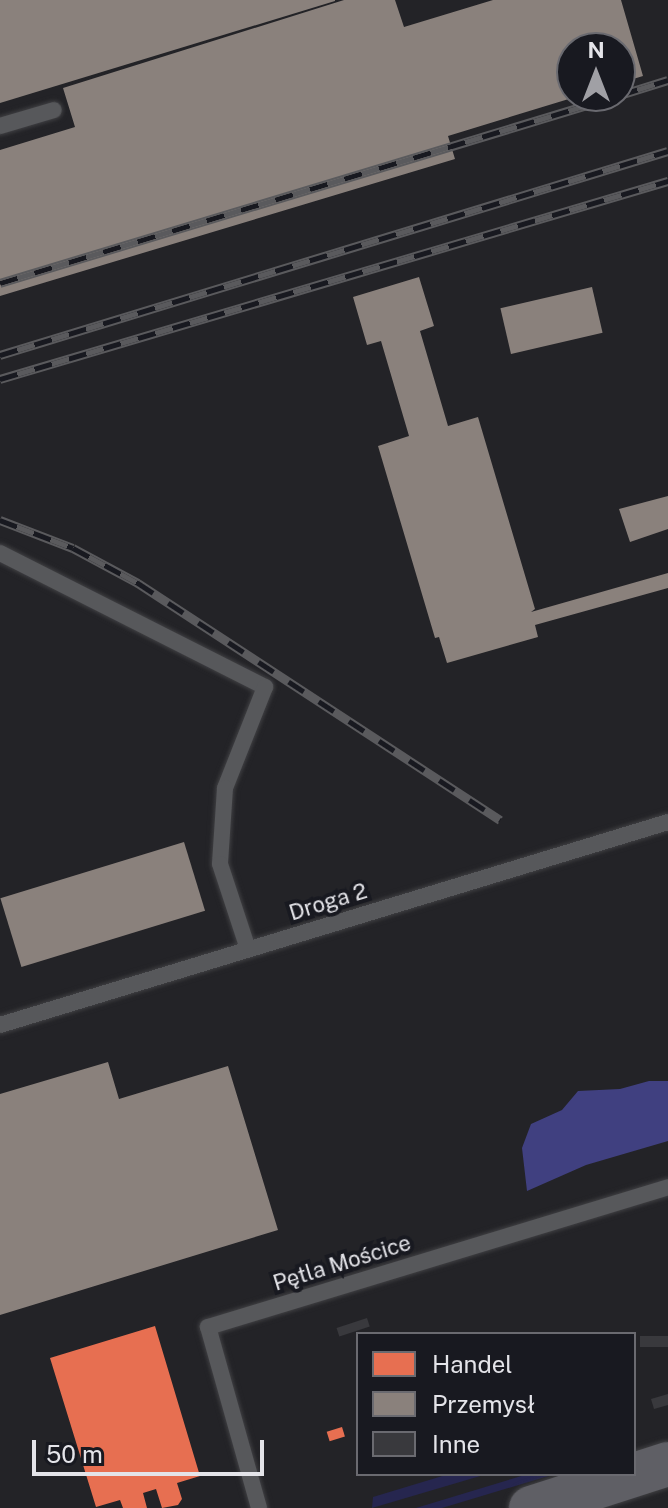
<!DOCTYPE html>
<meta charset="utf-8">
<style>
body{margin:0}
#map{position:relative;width:668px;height:1508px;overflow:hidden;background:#232327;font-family:"Public Sans",sans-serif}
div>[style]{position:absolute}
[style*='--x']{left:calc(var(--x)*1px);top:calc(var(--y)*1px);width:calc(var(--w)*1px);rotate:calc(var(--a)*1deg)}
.green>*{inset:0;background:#26264f}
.forest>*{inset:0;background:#404080}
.shops>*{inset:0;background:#e76f51;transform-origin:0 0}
.industry>*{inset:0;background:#8a817c;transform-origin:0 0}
.building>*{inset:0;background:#39393d;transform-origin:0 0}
.roads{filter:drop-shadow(0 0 2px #404043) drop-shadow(0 0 2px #404043)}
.lane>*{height:16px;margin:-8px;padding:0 8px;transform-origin:8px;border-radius:8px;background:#57585b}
.secondary>*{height:44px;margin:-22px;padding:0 22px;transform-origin:22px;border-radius:22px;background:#5f5f65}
.rail>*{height:9px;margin-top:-4.5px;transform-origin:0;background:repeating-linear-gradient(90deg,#181920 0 18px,#5a5a5d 0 36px);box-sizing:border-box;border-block:2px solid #5a5a5d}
span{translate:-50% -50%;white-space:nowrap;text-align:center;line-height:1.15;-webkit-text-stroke:8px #181920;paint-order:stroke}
.street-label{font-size:22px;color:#e4e4e9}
.legend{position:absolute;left:356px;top:1332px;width:280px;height:144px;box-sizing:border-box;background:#181920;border:2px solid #6a6a70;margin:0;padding:10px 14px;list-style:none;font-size:24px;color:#e4e4e9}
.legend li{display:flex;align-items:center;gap:16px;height:40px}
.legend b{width:40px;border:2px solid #6a6a70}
.north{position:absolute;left:556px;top:32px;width:80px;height:80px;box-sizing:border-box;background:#181920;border:2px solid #6a6a70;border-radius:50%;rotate:0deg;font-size:22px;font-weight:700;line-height:32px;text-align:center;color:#e4e4e9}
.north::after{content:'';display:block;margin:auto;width:28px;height:36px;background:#a0a0a5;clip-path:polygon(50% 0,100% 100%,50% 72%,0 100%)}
.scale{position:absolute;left:32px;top:1440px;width:232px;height:36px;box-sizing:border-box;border:4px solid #e4e4e9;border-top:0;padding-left:10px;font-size:24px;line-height:28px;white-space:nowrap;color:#e4e4e9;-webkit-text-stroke:6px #181920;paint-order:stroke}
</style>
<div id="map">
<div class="green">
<i style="clip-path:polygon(449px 1474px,487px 1474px,372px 1508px,373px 1497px)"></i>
<i style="clip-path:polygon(528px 1474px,555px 1474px,442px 1508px,416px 1508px)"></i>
</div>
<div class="forest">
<i style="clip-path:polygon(649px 1081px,668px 1081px,668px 1141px,586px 1165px,527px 1191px,522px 1148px,531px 1124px,562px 1110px,578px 1091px,620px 1089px)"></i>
</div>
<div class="shops">
<i style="clip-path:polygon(155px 1326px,200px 1476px,177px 1483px,182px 1499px,178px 1505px,162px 1508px,156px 1489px,143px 1493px,147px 1508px,123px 1508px,120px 1500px,96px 1507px,50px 1358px)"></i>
<i style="left:342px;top:1427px;width:10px;height:16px;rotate:73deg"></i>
</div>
<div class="industry">
<i style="clip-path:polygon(0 0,335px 0,335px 1px,0 103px)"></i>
<i style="clip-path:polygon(344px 0,395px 0,404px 27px,493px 0,621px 0,643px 76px,620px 83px,620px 48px,572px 48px,572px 98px,448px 136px,455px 159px,0 296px,0 150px,75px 127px,63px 88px)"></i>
<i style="clip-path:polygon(419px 277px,434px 326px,420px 331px,448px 426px,478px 417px,535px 609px,531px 612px,668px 573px,668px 588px,535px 625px,538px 637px,447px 663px,439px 637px,435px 638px,378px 446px,409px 436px,381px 341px,367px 345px,353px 297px)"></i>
<i style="left:592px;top:287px;width:47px;height:94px;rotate:77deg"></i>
<i style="clip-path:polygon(668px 496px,668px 529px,630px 542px,619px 509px)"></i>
<i style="left:184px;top:842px;width:72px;height:192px;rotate:73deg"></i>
<i style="clip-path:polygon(108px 1062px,119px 1099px,228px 1066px,278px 1230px,0 1315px,0 1094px)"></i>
</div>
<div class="building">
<i style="left:367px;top:1318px;width:9px;height:32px;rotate:72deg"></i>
<i style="left:668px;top:1336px;width:11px;height:28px;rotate:90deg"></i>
<i style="clip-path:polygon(668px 1394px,668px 1405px,654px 1409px,651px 1399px)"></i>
</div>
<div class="roads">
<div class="lane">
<i style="--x:0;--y:126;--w:56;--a:-16.5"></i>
<i style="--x:0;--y:553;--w:297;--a:26.8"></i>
<i style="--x:265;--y:687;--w:109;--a:111.6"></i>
<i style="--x:225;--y:788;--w:76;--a:93.8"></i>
<i style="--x:220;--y:864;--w:89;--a:71.8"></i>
<i style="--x:0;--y:1025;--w:698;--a:-16.9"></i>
<i style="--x:259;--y:1508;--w:188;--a:-105.7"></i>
<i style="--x:208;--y:1327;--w:481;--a:-16.9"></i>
</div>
<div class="secondary">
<i style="--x:531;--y:1508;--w:144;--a:-17.8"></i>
</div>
</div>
<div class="rail">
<i style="--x:620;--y:95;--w:50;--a:-17.4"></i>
<i style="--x:0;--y:283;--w:645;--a:-16.86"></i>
<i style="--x:0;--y:355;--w:698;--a:-16.98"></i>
<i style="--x:0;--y:379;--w:697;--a:-16.51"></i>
<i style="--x:0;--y:520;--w:78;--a:21"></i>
<i style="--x:73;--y:548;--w:74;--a:28.3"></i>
<i style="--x:138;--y:583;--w:433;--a:33.2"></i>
</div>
<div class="street-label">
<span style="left:328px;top:902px;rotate:-17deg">Droga 2</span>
<span style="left:342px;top:1263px;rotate:-17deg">Pętla Mościce</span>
</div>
<ul class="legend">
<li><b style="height:22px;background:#e76f51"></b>Handel</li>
<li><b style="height:22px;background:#8a817c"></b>Przemysł</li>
<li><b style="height:22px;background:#39393d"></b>Inne</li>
</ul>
<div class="north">N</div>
<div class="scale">50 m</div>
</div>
